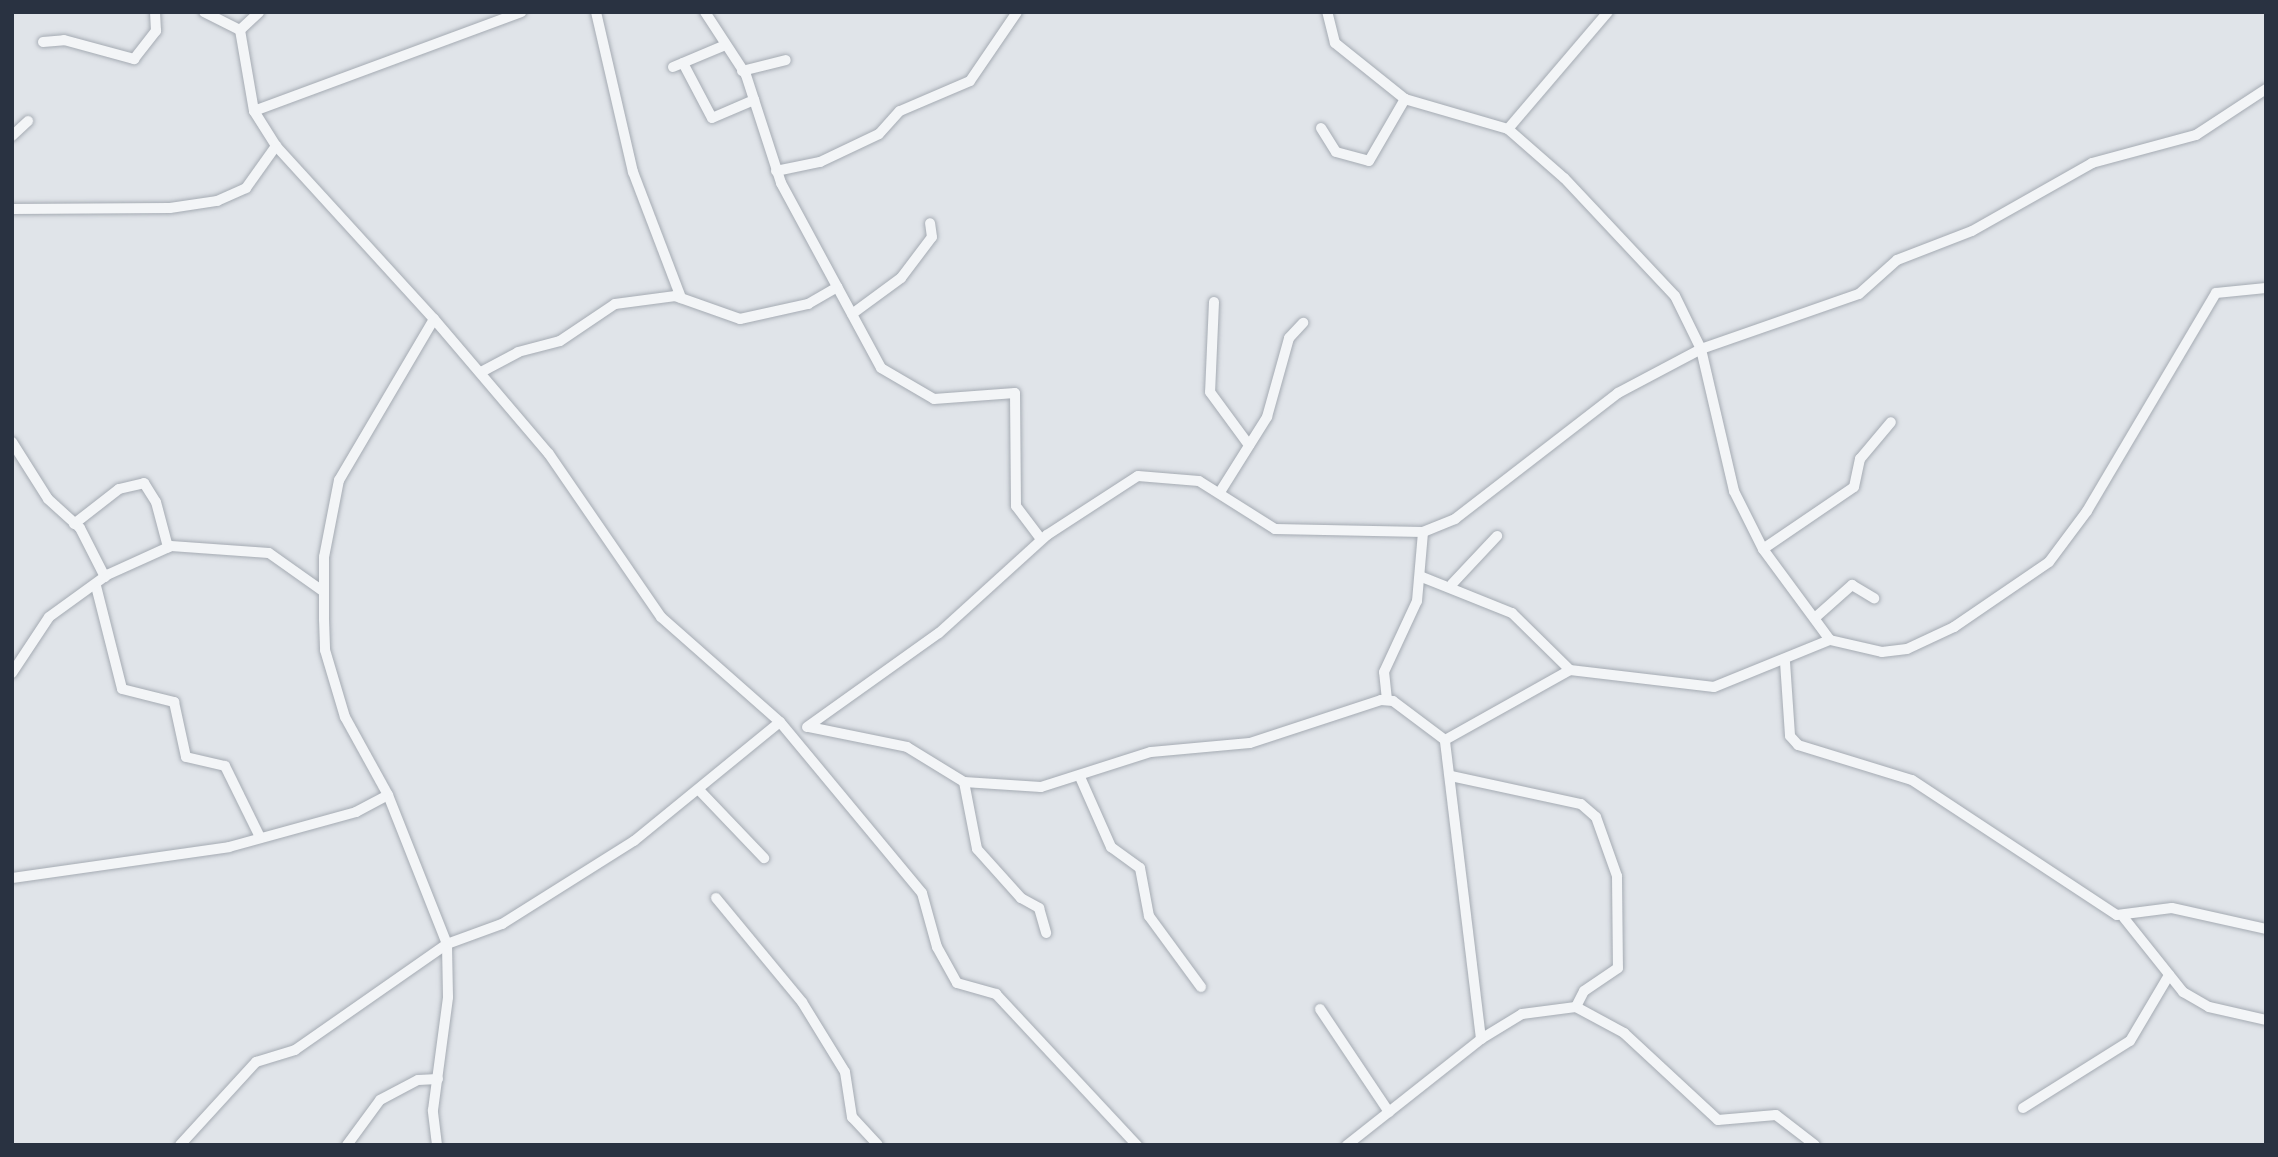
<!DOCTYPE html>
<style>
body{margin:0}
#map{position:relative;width:2278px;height:1157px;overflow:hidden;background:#e0e4e9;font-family:"Source Sans 3",sans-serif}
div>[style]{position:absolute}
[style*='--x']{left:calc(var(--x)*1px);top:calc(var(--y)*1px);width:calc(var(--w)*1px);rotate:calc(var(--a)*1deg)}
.roads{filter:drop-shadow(0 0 2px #a5abb3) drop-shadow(0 0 2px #a5abb3)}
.minor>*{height:10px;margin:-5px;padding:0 5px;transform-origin:5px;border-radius:5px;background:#f3f5f7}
span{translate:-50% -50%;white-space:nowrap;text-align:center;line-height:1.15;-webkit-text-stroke:7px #f0f3f7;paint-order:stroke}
.frame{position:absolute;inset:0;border:14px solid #293241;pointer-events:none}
</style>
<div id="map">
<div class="roads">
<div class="minor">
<i style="--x:204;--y:12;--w:40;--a:26.6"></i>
<i style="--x:240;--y:30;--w:82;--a:80.2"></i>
<i style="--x:254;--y:111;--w:41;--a:57.8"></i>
<i style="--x:276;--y:146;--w:234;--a:47.6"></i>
<i style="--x:434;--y:319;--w:187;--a:120.5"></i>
<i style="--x:339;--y:480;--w:78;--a:101"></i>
<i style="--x:324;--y:557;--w:62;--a:90"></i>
<i style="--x:324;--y:619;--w:31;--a:88"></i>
<i style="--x:325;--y:650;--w:70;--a:73.4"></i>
<i style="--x:345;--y:717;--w:89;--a:61.1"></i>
<i style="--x:388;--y:795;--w:160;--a:68.4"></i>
<i style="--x:447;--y:944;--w:59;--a:-20"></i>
<i style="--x:502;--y:924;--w:156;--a:-32.2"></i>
<i style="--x:634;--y:841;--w:188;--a:-39.2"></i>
<i style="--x:780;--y:722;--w:222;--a:50.3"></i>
<i style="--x:922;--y:893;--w:56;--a:74.5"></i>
<i style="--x:937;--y:947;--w:41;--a:60.9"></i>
<i style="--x:957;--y:983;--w:41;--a:15.8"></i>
<i style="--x:996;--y:994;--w:207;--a:47"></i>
<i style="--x:596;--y:12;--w:164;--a:77"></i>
<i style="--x:633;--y:172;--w:135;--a:69.1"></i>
<i style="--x:705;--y:12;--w:75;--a:56.9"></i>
<i style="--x:746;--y:75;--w:114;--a:72"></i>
<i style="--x:781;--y:183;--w:210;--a:61.6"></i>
<i style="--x:881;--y:368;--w:61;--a:30.3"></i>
<i style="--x:934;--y:399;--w:81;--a:-4.2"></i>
<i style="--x:1015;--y:393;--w:113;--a:89.5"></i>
<i style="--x:1016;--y:506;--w:41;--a:52.9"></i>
<i style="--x:240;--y:30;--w:26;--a:-43"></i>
<i style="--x:43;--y:42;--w:21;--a:-5"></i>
<i style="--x:64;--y:40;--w:73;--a:15.2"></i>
<i style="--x:134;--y:59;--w:36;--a:-52"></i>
<i style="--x:156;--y:31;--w:19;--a:-93"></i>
<i style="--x:683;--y:63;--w:62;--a:62.2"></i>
<i style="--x:712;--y:118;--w:46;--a:-23.2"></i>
<i style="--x:673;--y:67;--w:54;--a:-22.8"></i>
<i style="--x:742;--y:71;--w:45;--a:-14"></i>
<i style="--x:254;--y:111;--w:285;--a:-20.3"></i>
<i style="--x:1321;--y:128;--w:28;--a:58"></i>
<i style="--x:1336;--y:152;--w:34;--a:15"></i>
<i style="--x:1369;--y:161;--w:72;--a:-59.9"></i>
<i style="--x:1508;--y:129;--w:154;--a:-49.5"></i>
<i style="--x:12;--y:136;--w:22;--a:-43"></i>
<i style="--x:776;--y:171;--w:45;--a:-11.6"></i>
<i style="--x:820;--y:162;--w:65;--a:-25.4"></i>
<i style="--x:879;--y:134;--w:31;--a:-48"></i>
<i style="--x:900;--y:111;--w:76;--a:-23.2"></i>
<i style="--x:970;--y:81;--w:83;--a:-55.7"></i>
<i style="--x:12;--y:209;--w:158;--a:-0.4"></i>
<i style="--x:170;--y:208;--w:48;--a:-8.5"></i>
<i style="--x:217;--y:201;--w:32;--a:-24"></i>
<i style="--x:246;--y:188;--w:52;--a:-54.5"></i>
<i style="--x:1214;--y:302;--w:90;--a:92.5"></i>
<i style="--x:1210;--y:392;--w:66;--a:53.7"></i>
<i style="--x:852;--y:314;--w:61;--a:-36.3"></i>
<i style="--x:901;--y:278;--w:51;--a:-52.9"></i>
<i style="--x:932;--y:237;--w:14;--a:-98"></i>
<i style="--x:434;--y:319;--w:177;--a:49.6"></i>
<i style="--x:549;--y:454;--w:198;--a:55.5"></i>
<i style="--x:661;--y:617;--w:159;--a:41.4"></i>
<i style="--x:483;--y:371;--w:40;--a:-28"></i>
<i style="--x:518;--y:352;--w:43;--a:-14.7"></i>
<i style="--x:560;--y:341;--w:66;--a:-33.9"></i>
<i style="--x:615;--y:304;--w:61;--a:-7.6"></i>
<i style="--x:675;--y:296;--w:69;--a:19.5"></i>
<i style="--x:740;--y:319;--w:70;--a:-12.4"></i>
<i style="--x:808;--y:304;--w:34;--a:-30"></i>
<i style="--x:12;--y:442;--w:67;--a:57.7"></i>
<i style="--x:48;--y:499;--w:43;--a:42.2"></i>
<i style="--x:80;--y:528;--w:55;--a:63"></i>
<i style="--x:1220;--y:492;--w:89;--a:-57.9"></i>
<i style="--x:1267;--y:417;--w:82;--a:-74.4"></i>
<i style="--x:1289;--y:338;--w:21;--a:-47"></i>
<i style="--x:74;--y:524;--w:57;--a:-37.9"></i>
<i style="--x:119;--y:489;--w:26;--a:-13"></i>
<i style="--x:144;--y:483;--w:22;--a:58"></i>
<i style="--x:156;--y:502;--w:47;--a:75.1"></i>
<i style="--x:1763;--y:549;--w:110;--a:-34.3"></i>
<i style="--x:1854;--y:487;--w:29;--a:-78"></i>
<i style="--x:1860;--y:459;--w:48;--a:-50"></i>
<i style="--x:1422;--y:577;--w:97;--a:21.8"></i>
<i style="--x:1512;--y:613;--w:81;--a:44.5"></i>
<i style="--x:1452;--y:584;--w:66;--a:-46.8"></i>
<i style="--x:96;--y:586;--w:106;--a:75.8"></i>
<i style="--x:122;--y:689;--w:54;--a:14"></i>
<i style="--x:174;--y:702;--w:56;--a:77.7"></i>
<i style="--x:186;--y:757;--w:40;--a:13"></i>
<i style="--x:225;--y:766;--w:79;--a:63.8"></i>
<i style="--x:1817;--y:616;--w:47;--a:-41.5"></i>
<i style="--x:1852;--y:585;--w:26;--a:31"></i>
<i style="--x:1830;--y:640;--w:53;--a:13"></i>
<i style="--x:1882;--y:652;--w:25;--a:-7"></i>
<i style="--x:1907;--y:649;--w:52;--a:-25.1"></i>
<i style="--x:1954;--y:627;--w:115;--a:-34.4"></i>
<i style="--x:2049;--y:562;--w:64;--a:-53.3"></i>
<i style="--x:2087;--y:511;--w:253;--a:-59.4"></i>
<i style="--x:2216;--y:293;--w:50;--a:-5.7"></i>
<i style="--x:1785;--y:662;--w:74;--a:86.1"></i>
<i style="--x:1790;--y:736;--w:12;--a:48"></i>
<i style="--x:1798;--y:745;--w:119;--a:17.1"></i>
<i style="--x:1912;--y:780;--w:245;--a:33.4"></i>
<i style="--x:2117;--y:915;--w:55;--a:-7.3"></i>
<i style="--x:2172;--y:908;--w:96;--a:12.6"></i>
<i style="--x:12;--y:673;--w:67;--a:-56.5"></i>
<i style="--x:49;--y:617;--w:72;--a:-35.9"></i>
<i style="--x:107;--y:575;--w:70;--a:-24.4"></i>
<i style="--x:171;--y:546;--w:98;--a:4.1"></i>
<i style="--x:269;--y:553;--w:67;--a:35.3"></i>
<i style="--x:1387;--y:700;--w:28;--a:-96"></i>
<i style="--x:1384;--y:672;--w:78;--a:-65.1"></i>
<i style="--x:1417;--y:601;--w:69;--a:-85"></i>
<i style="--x:807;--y:727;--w:162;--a:-35.5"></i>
<i style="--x:939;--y:633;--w:146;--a:-42.2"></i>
<i style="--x:1047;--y:535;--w:108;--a:-33"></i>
<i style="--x:1138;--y:476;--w:61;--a:4.7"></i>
<i style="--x:1199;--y:481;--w:90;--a:32.3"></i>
<i style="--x:1275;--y:529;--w:148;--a:1.2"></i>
<i style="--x:1423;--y:532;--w:35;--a:-22"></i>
<i style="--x:1455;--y:519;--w:206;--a:-37.7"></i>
<i style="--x:1618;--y:393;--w:94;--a:-27.9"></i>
<i style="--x:1701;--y:349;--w:59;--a:-116.1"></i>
<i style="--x:1675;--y:296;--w:162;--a:-133.2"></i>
<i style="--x:1564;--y:178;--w:74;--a:-138.8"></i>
<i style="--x:1508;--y:129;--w:107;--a:-163.8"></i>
<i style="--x:1405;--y:99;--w:90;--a:-141.3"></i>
<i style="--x:1335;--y:43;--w:32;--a:-104"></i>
<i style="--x:809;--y:727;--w:100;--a:11.5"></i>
<i style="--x:907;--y:747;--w:67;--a:31.6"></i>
<i style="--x:964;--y:782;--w:77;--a:3.7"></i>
<i style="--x:1041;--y:787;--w:115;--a:-17.7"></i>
<i style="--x:1151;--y:752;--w:99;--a:-5.2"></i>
<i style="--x:1250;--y:743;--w:138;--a:-18.2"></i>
<i style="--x:1381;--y:700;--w:12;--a:5"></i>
<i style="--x:1393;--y:701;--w:65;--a:36.9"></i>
<i style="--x:1451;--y:776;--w:133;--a:12.2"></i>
<i style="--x:1581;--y:804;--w:20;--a:41"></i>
<i style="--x:1596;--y:817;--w:63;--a:70.4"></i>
<i style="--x:1617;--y:876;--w:92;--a:89.4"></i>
<i style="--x:1618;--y:968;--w:41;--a:145.9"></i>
<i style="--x:1584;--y:991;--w:18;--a:117"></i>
<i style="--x:1080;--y:777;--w:77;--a:66.1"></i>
<i style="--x:1111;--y:847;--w:36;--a:36"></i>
<i style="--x:1140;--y:868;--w:49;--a:79.4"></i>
<i style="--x:1149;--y:916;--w:88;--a:53.8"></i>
<i style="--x:964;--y:782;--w:68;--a:79"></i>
<i style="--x:977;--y:849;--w:66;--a:48.1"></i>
<i style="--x:1021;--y:898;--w:21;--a:29"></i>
<i style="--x:1039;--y:908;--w:26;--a:74"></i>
<i style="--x:700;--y:791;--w:93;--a:46.3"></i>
<i style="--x:12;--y:878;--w:219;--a:-8.1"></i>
<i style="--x:229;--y:847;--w:132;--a:-15.4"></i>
<i style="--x:356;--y:812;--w:36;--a:-28"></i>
<i style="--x:716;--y:898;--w:135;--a:50.4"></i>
<i style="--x:802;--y:1002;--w:82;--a:58.4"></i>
<i style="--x:845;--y:1072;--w:46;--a:81.2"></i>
<i style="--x:852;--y:1117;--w:38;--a:47"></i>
<i style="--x:2124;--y:918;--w:95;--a:51.4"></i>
<i style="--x:2183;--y:992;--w:30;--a:30"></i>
<i style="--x:2209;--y:1007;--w:58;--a:12.8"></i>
<i style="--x:1320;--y:1009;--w:124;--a:56.2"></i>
<i style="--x:1481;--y:1039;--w:48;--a:-31.4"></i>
<i style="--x:1522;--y:1014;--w:54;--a:-7.4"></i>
<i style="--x:1576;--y:1007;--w:55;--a:28.4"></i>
<i style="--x:1624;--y:1033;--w:128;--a:42.8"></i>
<i style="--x:1718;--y:1120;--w:58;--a:-4.9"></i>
<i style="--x:1776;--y:1115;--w:49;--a:37.6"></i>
<i style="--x:2023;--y:1108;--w:126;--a:-32.1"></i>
<i style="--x:2130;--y:1041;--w:77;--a:-59.4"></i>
<i style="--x:180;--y:1145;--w:113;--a:-47.5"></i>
<i style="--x:256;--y:1062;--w:41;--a:-17.1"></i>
<i style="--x:295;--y:1050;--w:185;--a:-34.9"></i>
<i style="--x:347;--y:1145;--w:56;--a:-53.7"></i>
<i style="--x:380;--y:1100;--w:43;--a:-27.8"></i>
<i style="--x:418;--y:1080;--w:20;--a:-3"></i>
<i style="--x:437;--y:1145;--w:35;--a:-97"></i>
<i style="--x:433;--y:1110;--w:114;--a:-82.4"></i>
<i style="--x:448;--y:997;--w:53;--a:-91.1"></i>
<i style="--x:1347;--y:1145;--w:171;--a:-38.3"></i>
<i style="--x:1481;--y:1039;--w:301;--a:-96.9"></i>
<i style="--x:1445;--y:740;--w:143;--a:-29.2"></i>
<i style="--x:1570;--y:670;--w:145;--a:6.7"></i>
<i style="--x:1714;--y:687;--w:125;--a:-22.1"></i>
<i style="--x:1830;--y:640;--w:113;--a:-126.4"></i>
<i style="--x:1763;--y:549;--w:65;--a:-116.6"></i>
<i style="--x:1734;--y:491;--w:146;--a:-103.1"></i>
<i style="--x:1701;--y:349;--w:167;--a:-19.2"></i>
<i style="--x:1859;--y:294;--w:51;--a:-41.8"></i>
<i style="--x:1897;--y:260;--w:80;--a:-21.1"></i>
<i style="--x:1972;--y:231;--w:138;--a:-29.5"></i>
<i style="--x:2092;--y:163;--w:108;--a:-15.1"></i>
<i style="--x:2196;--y:135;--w:84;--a:-33.3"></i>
</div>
</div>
<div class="frame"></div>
</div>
